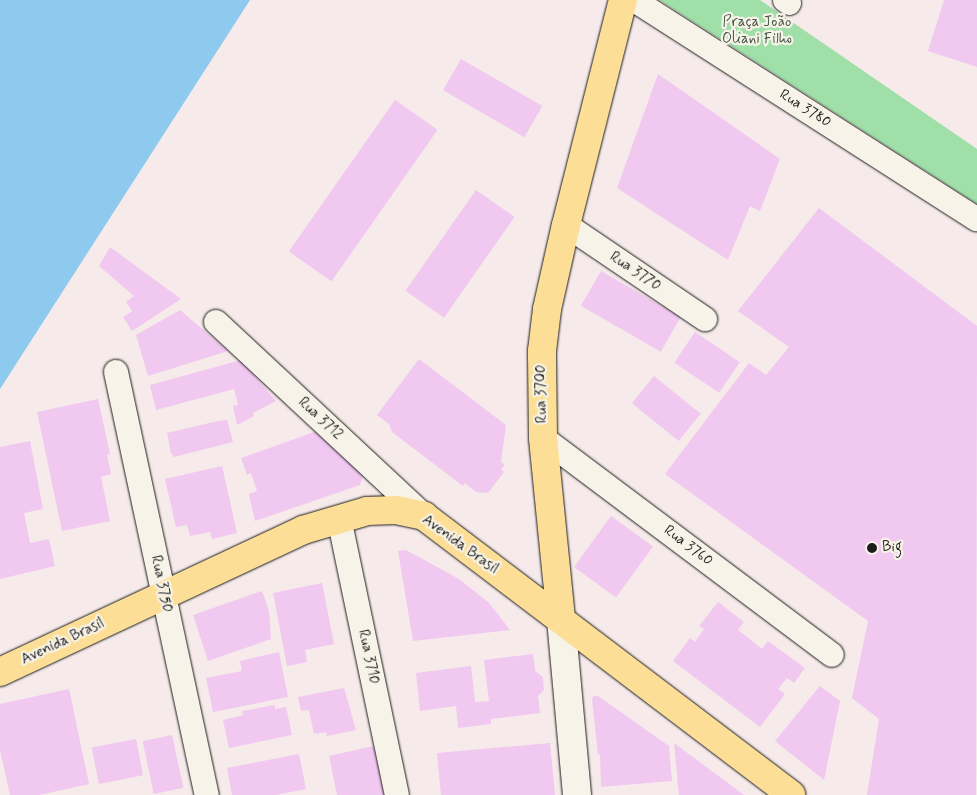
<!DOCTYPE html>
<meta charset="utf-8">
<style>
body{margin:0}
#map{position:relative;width:977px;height:795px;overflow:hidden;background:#f6eaea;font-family:Mynerve,sans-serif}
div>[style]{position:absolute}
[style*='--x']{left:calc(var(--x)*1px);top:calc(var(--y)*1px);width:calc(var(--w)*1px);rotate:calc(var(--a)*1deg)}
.green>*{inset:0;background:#a0dfa8}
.water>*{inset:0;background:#8ecaee}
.building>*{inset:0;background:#f0c8f0;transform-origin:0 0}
.roads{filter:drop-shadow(0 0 1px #1c1c1c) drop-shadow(0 0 1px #1c1c1c)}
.street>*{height:24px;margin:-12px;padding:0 12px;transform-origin:12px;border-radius:12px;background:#f7f3e8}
.secondary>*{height:28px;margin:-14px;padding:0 14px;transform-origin:14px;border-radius:14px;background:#f7f3e8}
.primary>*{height:28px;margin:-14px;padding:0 14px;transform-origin:14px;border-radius:14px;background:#fdde96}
.dots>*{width:14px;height:14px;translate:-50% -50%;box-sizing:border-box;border:2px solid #f7f3e8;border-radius:50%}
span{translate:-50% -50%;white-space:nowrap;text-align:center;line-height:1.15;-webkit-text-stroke:4.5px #f7f3e8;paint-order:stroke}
.park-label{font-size:15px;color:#445646}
.street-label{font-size:15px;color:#1c1c1c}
.poi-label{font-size:15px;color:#1c1c1c}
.left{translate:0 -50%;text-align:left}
</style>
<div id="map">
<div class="green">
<i style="clip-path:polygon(659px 0,760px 0,977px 149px,977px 204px)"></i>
</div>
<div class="water">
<i style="clip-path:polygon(0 0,250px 0,0 389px)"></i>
</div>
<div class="building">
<i style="clip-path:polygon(944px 0,977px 0,977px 67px,928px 51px)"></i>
<i style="left:461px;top:59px;width:94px;height:36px;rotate:30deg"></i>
<i style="clip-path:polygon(658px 74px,780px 159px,760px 211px,750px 206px,728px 260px,617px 188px)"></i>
<i style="left:395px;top:100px;width:52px;height:185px;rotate:35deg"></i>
<i style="left:476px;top:190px;width:47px;height:123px;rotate:35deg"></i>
<i style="clip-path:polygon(819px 208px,977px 326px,976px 795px,867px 795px,879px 719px,852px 698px,868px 621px,665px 474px,749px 363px,766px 375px,789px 347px,738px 311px)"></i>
<i style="clip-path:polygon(110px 247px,181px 299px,132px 331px,123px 317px,132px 311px,126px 302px,134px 296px,99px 266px)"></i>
<i style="left:601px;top:271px;width:92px;height:40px;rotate:30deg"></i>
<i style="clip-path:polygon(180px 310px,228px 351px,148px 376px,136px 335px)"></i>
<i style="left:695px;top:332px;width:54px;height:37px;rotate:34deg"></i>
<i style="clip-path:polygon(419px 359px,506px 425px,501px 462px,505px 465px,501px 469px,504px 472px,488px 493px,476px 492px,465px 483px,463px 486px,392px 432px,389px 424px,377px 415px)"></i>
<i style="clip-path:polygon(241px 360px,276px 401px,253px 413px,254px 416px,237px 425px,233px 406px,238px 405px,234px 389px,156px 410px,150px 385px)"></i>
<i style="left:654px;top:376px;width:60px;height:35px;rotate:39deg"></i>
<i style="clip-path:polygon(98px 399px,110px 454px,107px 455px,111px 474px,101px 477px,110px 521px,62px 531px,37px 412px)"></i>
<i style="clip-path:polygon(227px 420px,233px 442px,174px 457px,171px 453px,167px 433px,218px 421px)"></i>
<i style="clip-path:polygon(317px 431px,364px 472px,360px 485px,255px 521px,249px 494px,257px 491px,251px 473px,247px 475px,241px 458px)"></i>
<i style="clip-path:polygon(30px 441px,43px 509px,24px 513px,30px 543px,49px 539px,55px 566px,0 579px,0 447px)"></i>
<i style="clip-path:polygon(222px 466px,237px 533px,212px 539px,210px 532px,190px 536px,187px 525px,176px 527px,165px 479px)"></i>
<i style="left:611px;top:516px;width:52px;height:63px;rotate:36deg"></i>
<i style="clip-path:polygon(406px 550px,459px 579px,489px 603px,510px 630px,413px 641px,398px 551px)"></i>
<i style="clip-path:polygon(322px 583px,334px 644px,305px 650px,307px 662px,287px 666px,273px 593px)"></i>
<i style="clip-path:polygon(262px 591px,269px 611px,271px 639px,208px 661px,193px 615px)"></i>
<i style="clip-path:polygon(718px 602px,744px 622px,738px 630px,762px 649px,768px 641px,805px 668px,794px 683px,787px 678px,778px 689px,785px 694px,760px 727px,673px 661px,690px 638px,695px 642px,704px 629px,699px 626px)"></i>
<i style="clip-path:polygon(279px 652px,288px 697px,213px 712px,206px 678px,242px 671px,240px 661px)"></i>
<i style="clip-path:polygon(533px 654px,535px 671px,543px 677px,544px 690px,538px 696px,540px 713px,491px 719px,491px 724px,458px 728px,456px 706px,420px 711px,416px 673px,471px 666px,475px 702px,489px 701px,484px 660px)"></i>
<i style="clip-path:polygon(820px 686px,840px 701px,824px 780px,775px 741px)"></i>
<i style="clip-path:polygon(344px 688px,356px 730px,327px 736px,326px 732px,314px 734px,309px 710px,301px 711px,298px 697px)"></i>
<i style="clip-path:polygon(69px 689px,89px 784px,39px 795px,10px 795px,0 750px,0 704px)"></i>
<i style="clip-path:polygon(594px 696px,598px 696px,669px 746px,672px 781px,601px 787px,600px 754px,598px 755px,592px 699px)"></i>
<i style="clip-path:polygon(275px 705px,275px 709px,286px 707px,292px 735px,229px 748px,223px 720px,243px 715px,242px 711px)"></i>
<i style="left:172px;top:735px;width:54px;height:30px;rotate:78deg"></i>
<i style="left:136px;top:739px;width:37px;height:45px;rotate:79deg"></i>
<i style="clip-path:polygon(550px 743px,555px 795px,441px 795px,437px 753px)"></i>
<i style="clip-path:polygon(674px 743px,744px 795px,679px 795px)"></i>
<i style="clip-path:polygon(378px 745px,388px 795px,337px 795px,329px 756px)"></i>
<i style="clip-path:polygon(299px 754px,306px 789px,276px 795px,232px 795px,227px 768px)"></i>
</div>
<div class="roads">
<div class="street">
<i style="--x:634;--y:0;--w:407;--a:32.6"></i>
<i style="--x:785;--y:0;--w:5;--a:37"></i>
<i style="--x:566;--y:225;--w:168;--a:34.1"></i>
<i style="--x:216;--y:322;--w:284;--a:43"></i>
<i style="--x:116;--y:372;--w:433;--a:77.9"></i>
<i style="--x:543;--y:438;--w:361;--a:36.9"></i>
<i style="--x:339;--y:518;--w:283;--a:78.2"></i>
</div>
<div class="secondary">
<i style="--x:561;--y:619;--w:177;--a:84.8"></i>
</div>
<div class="primary">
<i style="--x:561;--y:619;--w:182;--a:-95.7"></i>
<i style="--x:543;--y:438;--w:87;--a:-90.7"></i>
<i style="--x:542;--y:351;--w:42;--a:-83.2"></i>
<i style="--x:547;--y:309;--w:86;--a:-77.3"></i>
<i style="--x:566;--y:225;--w:232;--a:-75.8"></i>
<i style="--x:0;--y:672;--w:335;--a:-25.1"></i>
<i style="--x:303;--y:530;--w:67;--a:-16.5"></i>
<i style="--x:367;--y:511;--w:29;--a:-2"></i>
<i style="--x:396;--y:510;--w:29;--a:12"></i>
<i style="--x:424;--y:516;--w:461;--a:37.2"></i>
</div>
</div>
<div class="dots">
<i style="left:872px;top:548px;background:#1c1c1c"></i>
</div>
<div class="park-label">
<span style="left:757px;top:31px">Praça João<br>Oliani Filho</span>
</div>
<div class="street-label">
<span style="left:805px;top:109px;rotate:32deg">Rua 3780</span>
<span style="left:635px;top:272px;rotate:34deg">Rua 3770</span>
<span style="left:542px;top:394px;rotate:-91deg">Rua 3700</span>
<span style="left:320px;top:419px;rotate:43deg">Rua 3712</span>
<span style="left:460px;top:545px;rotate:36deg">Avenida Brasil</span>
<span style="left:688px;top:546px;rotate:37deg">Rua 3760</span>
<span style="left:161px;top:584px;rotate:78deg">Rua 3750</span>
<span style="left:63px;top:642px;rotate:-25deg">Avenida Brasil</span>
<span style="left:368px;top:657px;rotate:78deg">Rua 3710</span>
</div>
<div class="poi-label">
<span class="left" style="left:882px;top:548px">Big</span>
</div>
</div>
